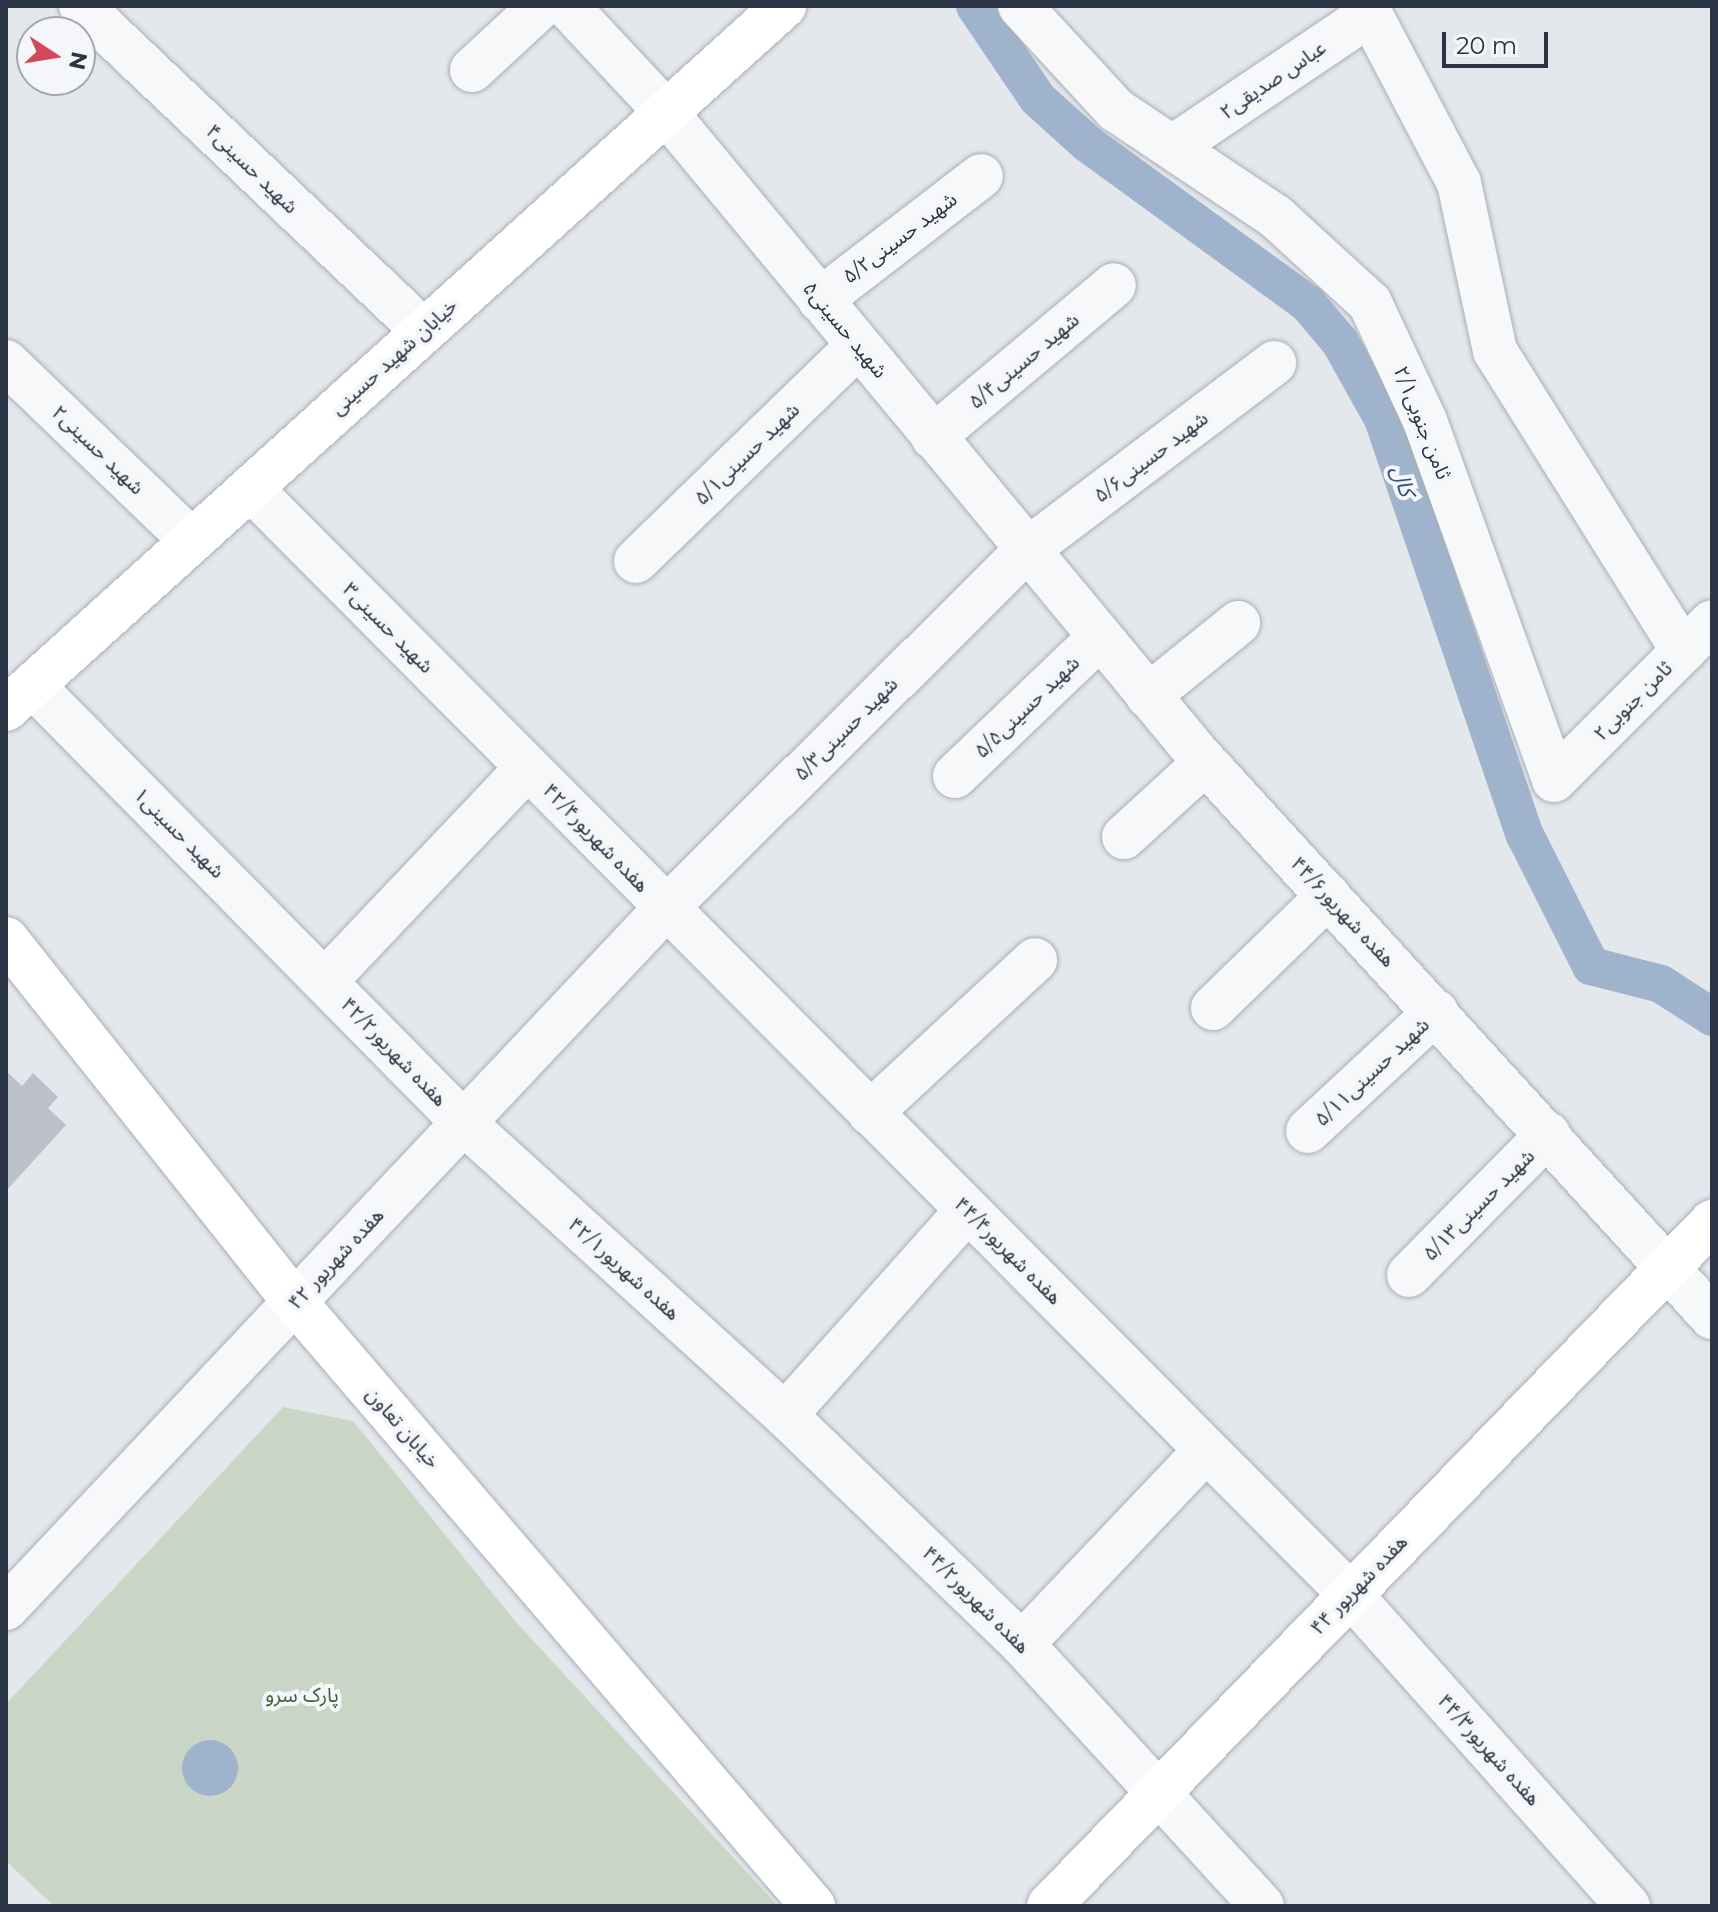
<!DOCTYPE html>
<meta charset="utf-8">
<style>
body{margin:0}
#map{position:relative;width:1718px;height:1912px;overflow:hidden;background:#e4e7ec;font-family:Montserrat,"Noto Sans Arabic",sans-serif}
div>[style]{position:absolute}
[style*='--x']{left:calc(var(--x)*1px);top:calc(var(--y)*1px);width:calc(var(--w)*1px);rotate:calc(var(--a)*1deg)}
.green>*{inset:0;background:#c9d6c5}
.water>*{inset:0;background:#9fb4cc}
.round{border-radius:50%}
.canal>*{height:38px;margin:-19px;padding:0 19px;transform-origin:19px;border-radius:19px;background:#9fb4cc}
.building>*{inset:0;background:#bbc0ca}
.roads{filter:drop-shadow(0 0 2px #a9aeb7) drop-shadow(0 0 2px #a9aeb7)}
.street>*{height:44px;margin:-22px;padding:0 22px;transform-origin:22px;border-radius:22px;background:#f7f8fa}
.secondary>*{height:44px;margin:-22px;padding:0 22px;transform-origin:22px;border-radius:22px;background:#fff}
span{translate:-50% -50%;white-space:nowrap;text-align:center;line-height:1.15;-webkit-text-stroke:8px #f4f6f9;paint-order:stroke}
.street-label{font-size:20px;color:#2b3445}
.park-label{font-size:20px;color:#3f6138}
.water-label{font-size:22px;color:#34527a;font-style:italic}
.frame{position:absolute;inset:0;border:8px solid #2b3445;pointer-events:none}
.north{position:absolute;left:16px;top:16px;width:80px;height:80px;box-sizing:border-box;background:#f4f6f9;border:2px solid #a4a8b1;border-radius:50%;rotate:102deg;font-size:22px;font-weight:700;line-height:32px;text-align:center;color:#2b3445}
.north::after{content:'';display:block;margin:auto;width:28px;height:36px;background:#d1495b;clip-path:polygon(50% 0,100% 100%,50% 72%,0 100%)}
.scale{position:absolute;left:1442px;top:32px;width:106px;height:36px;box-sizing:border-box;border:4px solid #2b3445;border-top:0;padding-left:10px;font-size:24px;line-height:28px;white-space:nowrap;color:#2b3445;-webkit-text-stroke:6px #f4f6f9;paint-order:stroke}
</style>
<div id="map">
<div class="green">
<i style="clip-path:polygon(283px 1407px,353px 1421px,515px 1621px,778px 1906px,54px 1906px,6px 1861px,6px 1704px)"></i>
</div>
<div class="water">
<i class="round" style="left:182px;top:1740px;width:56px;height:56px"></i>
</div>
<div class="canal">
<i style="--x:975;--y:6;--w:112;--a:55.9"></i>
<i style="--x:1038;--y:99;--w:67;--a:42"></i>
<i style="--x:1088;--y:144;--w:272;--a:36"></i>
<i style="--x:1308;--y:304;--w:50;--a:49.9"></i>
<i style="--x:1340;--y:342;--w:88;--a:60.8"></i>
<i style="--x:1383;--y:419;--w:440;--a:71.2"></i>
<i style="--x:1525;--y:835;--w:147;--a:63.3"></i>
<i style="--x:1591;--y:966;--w:72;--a:14.4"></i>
<i style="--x:1661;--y:984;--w:61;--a:32.9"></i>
</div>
<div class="building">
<i style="clip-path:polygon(6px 1071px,22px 1086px,33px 1073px,58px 1097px,48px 1108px,66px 1125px,6px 1191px)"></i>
</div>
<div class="roads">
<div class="street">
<i style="--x:81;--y:6;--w:472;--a:43.5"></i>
<i style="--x:567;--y:6;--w:141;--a:47"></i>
<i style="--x:663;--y:109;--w:834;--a:50.35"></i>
<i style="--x:1195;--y:751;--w:767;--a:47.59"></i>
<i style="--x:1020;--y:6;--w:142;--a:47.3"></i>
<i style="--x:1116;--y:110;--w:191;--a:33.7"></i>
<i style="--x:1275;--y:216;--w:129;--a:42.5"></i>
<i style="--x:1370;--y:303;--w:130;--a:65"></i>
<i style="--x:1425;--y:421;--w:381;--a:70.2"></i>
<i style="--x:1554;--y:780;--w:223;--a:-45"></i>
<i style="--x:1366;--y:6;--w:200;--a:62.3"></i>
<i style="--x:1459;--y:183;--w:172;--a:77.9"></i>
<i style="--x:1495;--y:351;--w:354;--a:57.9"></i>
<i style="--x:472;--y:70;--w:94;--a:-42.8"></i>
<i style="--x:1176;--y:145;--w:234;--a:-34"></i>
<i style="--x:820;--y:300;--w:203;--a:-37.6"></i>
<i style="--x:6;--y:362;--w:255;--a:43.9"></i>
<i style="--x:933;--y:437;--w:236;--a:-40"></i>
<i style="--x:250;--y:488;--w:1560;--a:45.16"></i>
<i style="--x:1350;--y:1594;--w:418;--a:48.3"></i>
<i style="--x:636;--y:561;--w:309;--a:-44.1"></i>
<i style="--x:33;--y:686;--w:614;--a:45.4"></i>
<i style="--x:464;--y:1123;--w:434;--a:42.3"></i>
<i style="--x:785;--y:1415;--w:330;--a:44"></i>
<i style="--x:1022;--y:1644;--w:355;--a:47.5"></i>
<i style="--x:1148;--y:696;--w:116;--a:-39"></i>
<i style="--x:955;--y:776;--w:199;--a:-43.8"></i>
<i style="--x:1124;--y:837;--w:110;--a:-42.4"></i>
<i style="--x:325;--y:981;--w:294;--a:-46.5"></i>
<i style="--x:1213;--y:1008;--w:161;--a:-44.2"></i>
<i style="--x:870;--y:1113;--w:225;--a:-42.8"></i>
<i style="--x:1308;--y:1131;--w:175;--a:-42.9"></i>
<i style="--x:1409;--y:1275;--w:198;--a:-45.4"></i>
<i style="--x:785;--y:1415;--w:273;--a:-48.3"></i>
<i style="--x:6;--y:1608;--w:961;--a:-46.69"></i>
<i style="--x:665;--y:909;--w:510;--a:-44.76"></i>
<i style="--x:1027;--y:550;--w:310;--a:-37.1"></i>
<i style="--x:1022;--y:1644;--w:267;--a:-46.5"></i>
</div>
<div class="secondary">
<i style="--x:6;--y:709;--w:1049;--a:-42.1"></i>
<i style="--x:6;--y:939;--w:464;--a:51.5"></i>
<i style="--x:295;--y:1302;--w:796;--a:49.38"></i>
<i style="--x:1049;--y:1906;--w:953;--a:-45.89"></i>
</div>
</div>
<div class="street-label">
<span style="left:1273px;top:80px;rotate:-34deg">عباس صدیقی۲</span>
<span style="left:252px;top:169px;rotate:44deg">شهید حسینی۴</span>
<span style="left:900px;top:238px;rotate:-37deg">شهید حسینی۵/۲</span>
<span style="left:845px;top:330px;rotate:50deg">شهید حسینی۵</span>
<span style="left:394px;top:357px;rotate:-42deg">خیابان شهید حسینی</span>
<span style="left:1024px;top:361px;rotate:-40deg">شهید حسینی۵/۴</span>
<span style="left:1422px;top:423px;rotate:68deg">ثامن جنوبی۲/۱</span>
<span style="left:98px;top:450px;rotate:44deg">شهید حسینی۲</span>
<span style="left:747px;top:454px;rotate:-44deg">شهید حسینی۵/۱</span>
<span style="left:1151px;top:457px;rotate:-37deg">شهید حسینی۵/۶</span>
<span style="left:388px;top:628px;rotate:45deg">شهید حسینی۳</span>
<span style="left:1633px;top:701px;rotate:-45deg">ثامن جنوبی۲</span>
<span style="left:1027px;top:707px;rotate:-44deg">شهید حسینی۵/۵</span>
<span style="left:846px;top:729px;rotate:-45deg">شهید حسینی۵/۳</span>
<span style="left:179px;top:833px;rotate:45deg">شهید حسینی۱</span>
<span style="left:596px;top:838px;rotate:46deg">هفده شهریور۴۲/۴</span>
<span style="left:1343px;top:912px;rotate:47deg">هفده شهریور۴۴/۶</span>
<span style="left:394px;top:1052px;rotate:46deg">هفده شهریور۴۲/۲</span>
<span style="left:1372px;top:1072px;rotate:-43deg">شهید حسینی۵/۱۱</span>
<span style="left:1479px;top:1205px;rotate:-45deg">شهید حسینی۵/۱۳</span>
<span style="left:1008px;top:1251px;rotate:45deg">هفده شهریور۴۴/۴</span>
<span style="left:336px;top:1259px;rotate:-47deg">هفده شهریور ۴۲</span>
<span style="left:624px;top:1269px;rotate:42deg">هفده شهریور۴۲/۱</span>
<span style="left:403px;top:1428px;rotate:49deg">خیابان تعاون</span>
<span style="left:1359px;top:1585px;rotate:-46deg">هفده شهریور ۴۴</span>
<span style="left:976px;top:1600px;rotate:45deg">هفده شهریور۴۴/۲</span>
<span style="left:1489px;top:1750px;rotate:48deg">هفده شهریور۴۴/۳</span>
</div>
<div class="park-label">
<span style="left:302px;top:1695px">پارک سرو</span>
</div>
<div class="water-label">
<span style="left:1403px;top:481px;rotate:71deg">کال</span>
</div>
<div class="frame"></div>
<div class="north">N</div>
<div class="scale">20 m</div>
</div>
